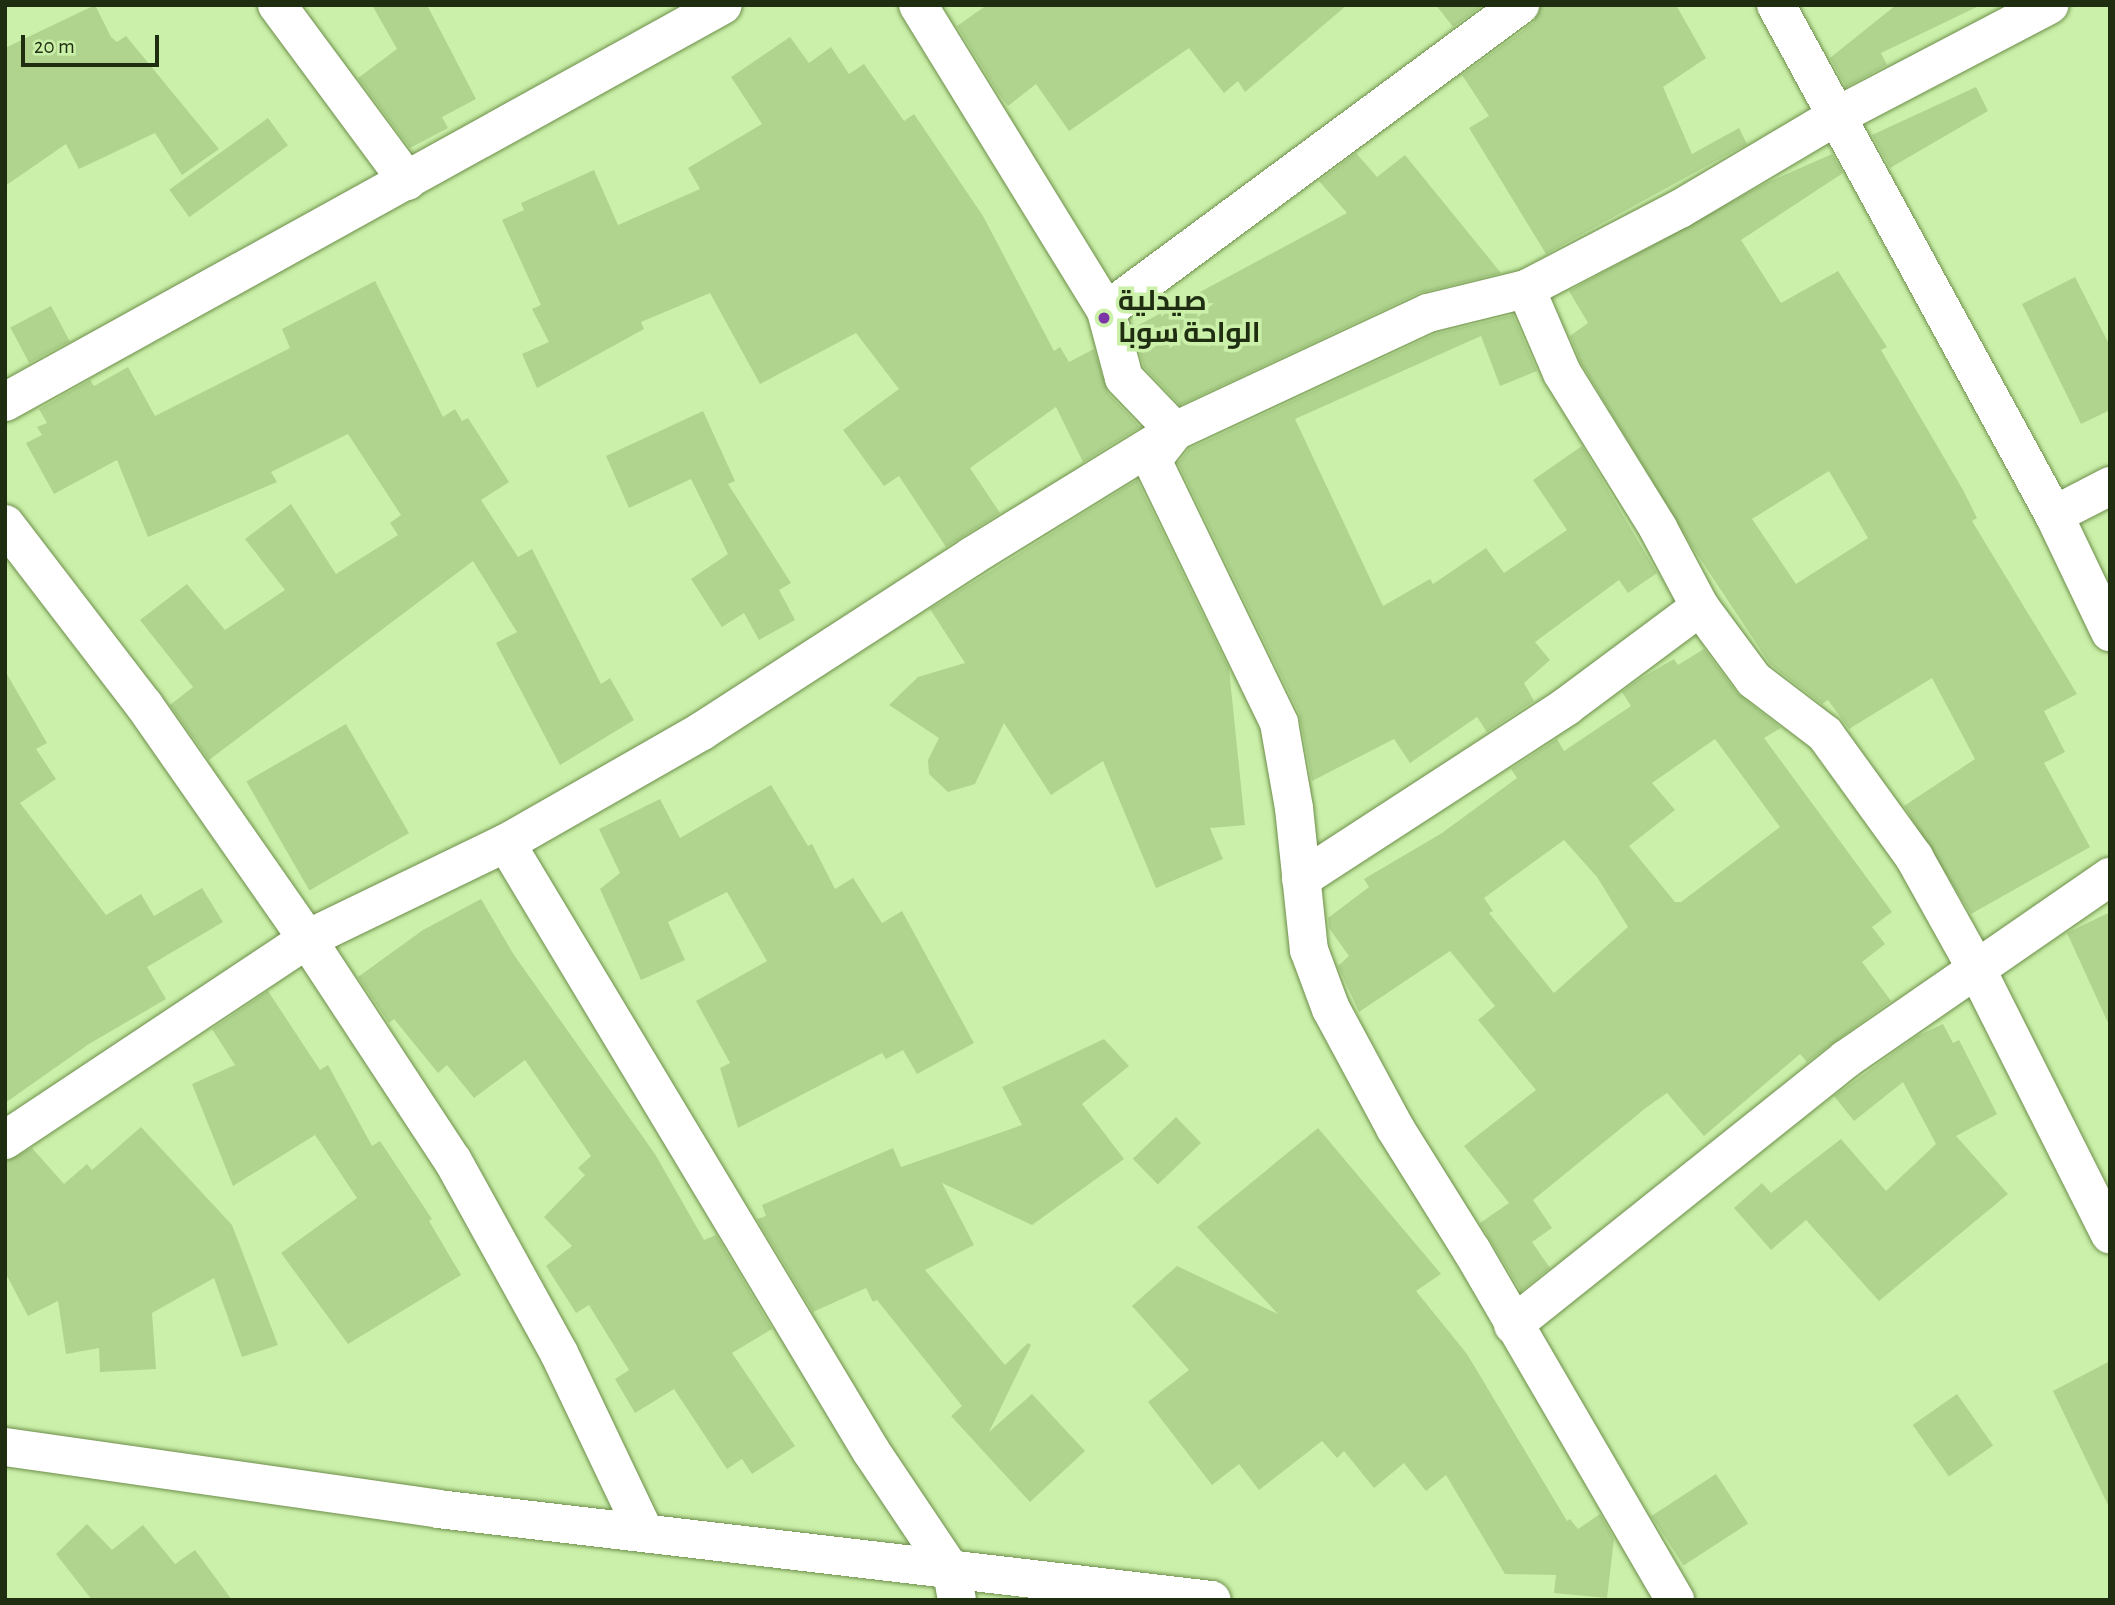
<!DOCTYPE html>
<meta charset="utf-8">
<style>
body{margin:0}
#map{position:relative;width:2115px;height:1605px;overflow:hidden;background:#cbf0a9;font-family:"Alegreya Sans",Cairo,sans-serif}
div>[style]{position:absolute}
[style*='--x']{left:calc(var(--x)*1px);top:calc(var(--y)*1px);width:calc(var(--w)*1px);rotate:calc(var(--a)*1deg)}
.building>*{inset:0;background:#b0d48e;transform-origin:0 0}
.roads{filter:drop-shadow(0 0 2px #6d8e4b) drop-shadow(0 0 2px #6d8e4b)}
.minor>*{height:38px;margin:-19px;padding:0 19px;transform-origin:19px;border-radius:19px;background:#fff}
.dots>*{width:19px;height:19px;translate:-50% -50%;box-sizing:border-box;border:4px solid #cbf0a9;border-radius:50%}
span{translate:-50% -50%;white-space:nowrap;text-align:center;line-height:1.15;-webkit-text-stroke:7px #cbf0a9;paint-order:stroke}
.poi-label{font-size:28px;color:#1f2d11;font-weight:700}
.left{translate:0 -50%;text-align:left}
.frame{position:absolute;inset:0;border:7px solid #1f2d11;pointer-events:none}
.scale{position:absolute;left:21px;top:35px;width:138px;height:32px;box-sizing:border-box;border:4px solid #1f2d11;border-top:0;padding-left:9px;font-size:21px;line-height:24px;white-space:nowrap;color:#1f2d11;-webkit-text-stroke:5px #cbf0a9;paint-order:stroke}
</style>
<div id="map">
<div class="building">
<i style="clip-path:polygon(95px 5px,111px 37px,117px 42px,126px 36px,219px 149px,182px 175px,155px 133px,79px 169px,66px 144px,5px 186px,5px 48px)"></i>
<i style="clip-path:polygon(372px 5px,427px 5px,476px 99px,442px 117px,448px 128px,410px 148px,358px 78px,397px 49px)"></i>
<i style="clip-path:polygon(987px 5px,1347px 5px,1245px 92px,1238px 81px,1224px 93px,1189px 48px,1069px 131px,1036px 84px,1008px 106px,998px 93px,957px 26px)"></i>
<i style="clip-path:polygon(1436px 5px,1483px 5px,1453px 27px)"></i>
<i style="clip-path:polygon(1541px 5px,1676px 5px,1706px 58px,1663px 87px,1692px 154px,1739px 128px,1747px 144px,1546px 254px,1469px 128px,1489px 116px,1462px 75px,1533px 23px)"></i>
<i style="clip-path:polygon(1896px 5px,1981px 5px,1881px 53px,1887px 65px,1846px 87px,1830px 58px)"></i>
<i style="clip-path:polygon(790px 37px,809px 63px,831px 47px,849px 74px,864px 64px,904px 121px,914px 114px,983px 216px,1054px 351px,1060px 347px,1069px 362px,1094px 349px,1108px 393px,1140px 427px,1083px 462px,1056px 407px,970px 468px,1000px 513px,946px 547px,899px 476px,884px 486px,843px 430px,899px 389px,856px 333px,760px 384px,710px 293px,641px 322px,644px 329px,537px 388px,522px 354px,549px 342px,532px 309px,541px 305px,502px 220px,524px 210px,521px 203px,594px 170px,618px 225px,700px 189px,688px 168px,762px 124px,731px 77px)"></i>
<i style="clip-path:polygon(1976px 87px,1988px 111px,1890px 168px,1872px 135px)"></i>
<i style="left:268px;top:118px;width:34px;height:122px;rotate:54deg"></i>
<i style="clip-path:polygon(1356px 153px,1377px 177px,1405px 155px,1501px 273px,1419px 293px,1180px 405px,1144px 367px,1133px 328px,1347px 213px,1319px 181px)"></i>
<i style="clip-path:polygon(evenodd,1832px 154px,1843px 173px,1741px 240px,1781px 303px,1838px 271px,1887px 347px,1881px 350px,1963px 490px,1977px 518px,1972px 521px,2077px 694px,2044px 711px,2065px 752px,2044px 763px,2090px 847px,1971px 914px,1904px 806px,1975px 759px,1932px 678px,1849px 729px,1828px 700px,1822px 704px,1770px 664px,1693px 548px,1581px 363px,1570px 336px,1588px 323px,1569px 291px,1768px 182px,1832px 154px,1829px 471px,1868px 538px,1796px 584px,1752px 519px,1829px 471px)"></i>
<i style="clip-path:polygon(2075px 277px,2110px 346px,2110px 410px,2081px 424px,2022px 304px)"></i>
<i style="clip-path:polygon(375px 281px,443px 417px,455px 409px,462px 421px,468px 418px,509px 482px,481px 500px,518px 557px,532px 549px,601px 684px,610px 678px,634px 720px,560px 765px,496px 643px,517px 632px,473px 561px,209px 760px,170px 705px,193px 687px,140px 620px,187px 584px,225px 630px,285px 590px,245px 539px,291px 504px,336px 574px,398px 535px,390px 523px,401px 515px,348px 434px,271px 472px,277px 482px,148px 537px,117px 460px,54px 494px,26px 443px,42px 435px,37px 427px,47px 423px,39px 409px,90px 380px,94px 386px,128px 367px,155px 416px,290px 348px,282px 329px)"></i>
<i style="left:51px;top:306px;width:40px;height:46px;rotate:62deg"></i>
<i style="clip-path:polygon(1513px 315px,1537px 371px,1500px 386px,1481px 336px,1295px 419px,1383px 606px,1430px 579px,1433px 584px,1486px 548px,1504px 573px,1567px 530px,1533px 480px,1582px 446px,1657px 573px,1628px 593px,1619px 580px,1535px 642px,1550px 660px,1524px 683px,1534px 701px,1487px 732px,1477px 717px,1410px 763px,1394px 739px,1312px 781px,1299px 713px,1178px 463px,1189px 449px,1435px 334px)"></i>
<i style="clip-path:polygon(703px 411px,735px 481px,728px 484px,791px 583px,779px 590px,795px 620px,759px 640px,744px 613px,722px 627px,691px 579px,728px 554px,691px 479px,629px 508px,606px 456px)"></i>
<i style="clip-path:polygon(1137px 480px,1229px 669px,1245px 825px,1210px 828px,1223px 859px,1156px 888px,1103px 761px,1051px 795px,1004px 723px,975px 784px,948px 792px,929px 774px,928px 760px,939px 738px,889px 705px,918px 677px,965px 663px,930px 609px)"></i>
<i style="clip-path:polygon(evenodd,1704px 649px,1737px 693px,1781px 728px,1764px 738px,1892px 912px,1872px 927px,1885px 944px,1862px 962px,1891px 1001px,1807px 1062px,1800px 1054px,1704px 1136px,1667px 1093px,1647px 1107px,1533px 1200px,1552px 1228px,1532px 1242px,1550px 1268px,1521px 1291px,1480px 1223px,1509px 1203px,1464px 1146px,1536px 1090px,1478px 1020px,1495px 1006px,1450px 951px,1359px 1012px,1338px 966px,1349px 956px,1329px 928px,1328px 918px,1369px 887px,1364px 879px,1442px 833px,1517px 778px,1511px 769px,1557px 739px,1564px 751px,1631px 706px,1622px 692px,1638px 680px,1674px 659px,1678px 665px,1704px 649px,1715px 739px,1780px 827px,1681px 902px,1675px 902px,1629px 846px,1675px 810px,1652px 783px,1715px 739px,1704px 649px,1564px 840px,1597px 877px,1628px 927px,1554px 993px,1489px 913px,1493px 911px,1484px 898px,1564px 840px)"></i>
<i style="clip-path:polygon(5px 671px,47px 743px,36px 749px,56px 779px,20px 803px,106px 915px,141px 894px,154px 916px,202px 888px,223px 922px,147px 967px,166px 999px,89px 1044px,5px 1103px)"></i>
<i style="left:346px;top:724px;width:126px;height:115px;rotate:60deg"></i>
<i style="clip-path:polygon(771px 785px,808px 846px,812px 844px,835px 889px,853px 878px,882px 923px,902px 911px,974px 1043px,917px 1074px,903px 1050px,886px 1059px,882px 1053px,738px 1128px,720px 1068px,730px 1063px,696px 1001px,767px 961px,727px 892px,668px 922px,685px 960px,641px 980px,600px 889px,620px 873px,599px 829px,660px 799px,680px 838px)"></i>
<i style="clip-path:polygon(481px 899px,514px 955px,655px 1154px,704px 1240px,716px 1235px,772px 1329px,732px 1353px,795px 1446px,752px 1474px,742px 1459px,727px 1469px,674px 1389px,635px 1413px,615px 1379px,629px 1370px,589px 1305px,576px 1313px,546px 1266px,572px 1246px,544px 1217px,585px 1175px,578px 1168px,591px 1156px,525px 1060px,474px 1098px,447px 1065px,438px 1073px,394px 1019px,389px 1023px,358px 977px,423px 930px)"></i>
<i style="clip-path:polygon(2110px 912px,2110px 1027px,2067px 933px)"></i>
<i style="clip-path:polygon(268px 991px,320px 1070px,328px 1065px,372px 1146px,380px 1141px,432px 1219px,429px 1221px,461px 1275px,348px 1344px,281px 1253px,357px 1198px,315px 1135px,233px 1186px,192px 1084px,235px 1065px,212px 1029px)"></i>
<i style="clip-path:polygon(1943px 1024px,1953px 1043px,1959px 1040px,1997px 1114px,1956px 1136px,2008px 1194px,1879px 1301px,1806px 1220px,1771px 1250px,1734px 1208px,1762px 1183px,1771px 1193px,1841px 1139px,1886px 1191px,1936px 1144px,1903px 1082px,1854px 1121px,1834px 1096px,1917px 1036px)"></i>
<i style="clip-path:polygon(1104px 1039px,1129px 1066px,1082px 1104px,1124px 1159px,1032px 1225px,942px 1183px,974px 1245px,925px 1270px,1005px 1365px,1028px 1343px,1031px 1345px,989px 1432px,1032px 1394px,1085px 1451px,1030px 1502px,951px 1416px,962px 1406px,877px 1300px,873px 1302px,866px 1288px,813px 1312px,757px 1219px,766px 1216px,762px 1205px,893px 1148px,901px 1167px,1022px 1125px,1002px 1087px)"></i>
<i style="left:1176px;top:1117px;width:36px;height:60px;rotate:46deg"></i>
<i style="clip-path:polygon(141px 1127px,232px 1225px,278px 1345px,242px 1357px,214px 1278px,152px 1313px,156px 1369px,100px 1372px,99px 1348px,66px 1354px,58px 1301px,28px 1316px,5px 1272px,5px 1162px,32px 1148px,64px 1184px,87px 1164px,92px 1170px)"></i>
<i style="clip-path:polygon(1318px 1128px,1441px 1274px,1416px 1291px,1467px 1354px,1567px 1521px,1570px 1519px,1578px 1529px,1600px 1514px,1614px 1539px,1607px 1598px,1554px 1593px,1556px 1575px,1505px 1574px,1446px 1475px,1426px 1491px,1404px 1463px,1374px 1488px,1344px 1451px,1337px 1458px,1322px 1441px,1259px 1490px,1239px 1464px,1212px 1485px,1148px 1402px,1189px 1370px,1132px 1306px,1177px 1266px,1278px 1314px,1197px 1227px)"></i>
<i style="clip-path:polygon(2110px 1361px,2110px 1509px,2053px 1391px)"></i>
<i style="left:1957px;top:1394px;width:63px;height:54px;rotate:55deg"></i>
<i style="left:1716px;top:1474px;width:59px;height:77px;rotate:57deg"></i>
<i style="clip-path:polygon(87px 1524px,112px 1550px,143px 1525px,175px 1564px,195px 1550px,232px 1600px,92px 1600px,56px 1554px)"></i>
</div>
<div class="roads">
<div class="minor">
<i style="--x:277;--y:5;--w:219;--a:53.5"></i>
<i style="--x:918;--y:5;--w:359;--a:58.4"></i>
<i style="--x:1106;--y:311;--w:69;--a:75"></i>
<i style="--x:1124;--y:378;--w:74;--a:46.1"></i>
<i style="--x:1175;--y:431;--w:37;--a:128"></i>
<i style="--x:1152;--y:460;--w:292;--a:64.2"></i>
<i style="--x:1279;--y:723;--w:86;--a:80"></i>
<i style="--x:1294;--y:808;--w:143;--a:84"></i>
<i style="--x:1309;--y:950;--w:63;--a:69.6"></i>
<i style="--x:1331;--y:1009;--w:135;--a:61.7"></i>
<i style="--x:1395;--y:1128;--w:145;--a:58"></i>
<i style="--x:1472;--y:1251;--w:404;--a:59.8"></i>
<i style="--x:1776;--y:5;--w:581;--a:61.41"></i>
<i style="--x:2054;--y:515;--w:130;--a:64.4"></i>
<i style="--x:1526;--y:289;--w:91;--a:66.8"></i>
<i style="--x:1562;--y:373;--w:182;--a:58.2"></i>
<i style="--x:1658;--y:528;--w:89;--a:62"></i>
<i style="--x:1700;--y:607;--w:91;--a:53.5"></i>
<i style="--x:1754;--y:680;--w:89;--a:37.3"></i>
<i style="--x:1825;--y:734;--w:152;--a:54.1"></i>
<i style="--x:1914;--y:857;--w:129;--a:60.9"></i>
<i style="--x:1977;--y:970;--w:296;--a:63.3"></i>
<i style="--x:1106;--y:311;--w:515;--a:-36.47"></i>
<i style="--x:5;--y:402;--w:820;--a:-28.94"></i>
<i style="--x:2054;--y:515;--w:63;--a:-27.4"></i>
<i style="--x:5;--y:524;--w:228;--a:52.5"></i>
<i style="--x:144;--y:705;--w:285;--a:55.1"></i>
<i style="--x:307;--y:939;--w:266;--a:56.7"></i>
<i style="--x:453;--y:1161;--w:219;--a:61.1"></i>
<i style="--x:559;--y:1353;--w:197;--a:64.5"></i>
<i style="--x:506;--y:843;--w:709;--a:59.02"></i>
<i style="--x:871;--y:1451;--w:146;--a:56.2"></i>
<i style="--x:952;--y:1572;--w:28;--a:80"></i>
<i style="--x:1301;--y:879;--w:317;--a:-33"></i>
<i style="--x:1567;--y:706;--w:166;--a:-36.7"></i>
<i style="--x:5;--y:1140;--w:363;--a:-33.6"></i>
<i style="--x:307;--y:939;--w:221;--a:-25.8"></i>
<i style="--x:506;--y:843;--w:226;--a:-29.7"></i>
<i style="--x:702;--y:731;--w:322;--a:-32.9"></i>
<i style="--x:972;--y:556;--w:238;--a:-31.6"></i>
<i style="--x:1175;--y:431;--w:279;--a:-25"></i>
<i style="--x:1428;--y:313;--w:101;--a:-13.8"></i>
<i style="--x:1526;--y:289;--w:174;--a:-27.5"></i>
<i style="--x:1680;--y:209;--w:180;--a:-30.7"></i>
<i style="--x:1835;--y:117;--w:242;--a:-27.6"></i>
<i style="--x:1513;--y:1325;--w:426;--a:-38.6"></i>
<i style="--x:1846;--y:1059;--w:321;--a:-34.6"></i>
<i style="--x:5;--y:1447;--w:437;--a:8.1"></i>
<i style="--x:438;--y:1509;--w:779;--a:6.71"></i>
</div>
</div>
<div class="dots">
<i style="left:1104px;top:318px;background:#7c34a6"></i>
</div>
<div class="poi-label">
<span class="left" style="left:1118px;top:318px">صيدلية<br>الواحة سوبا</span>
</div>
<div class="frame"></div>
<div class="scale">20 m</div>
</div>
